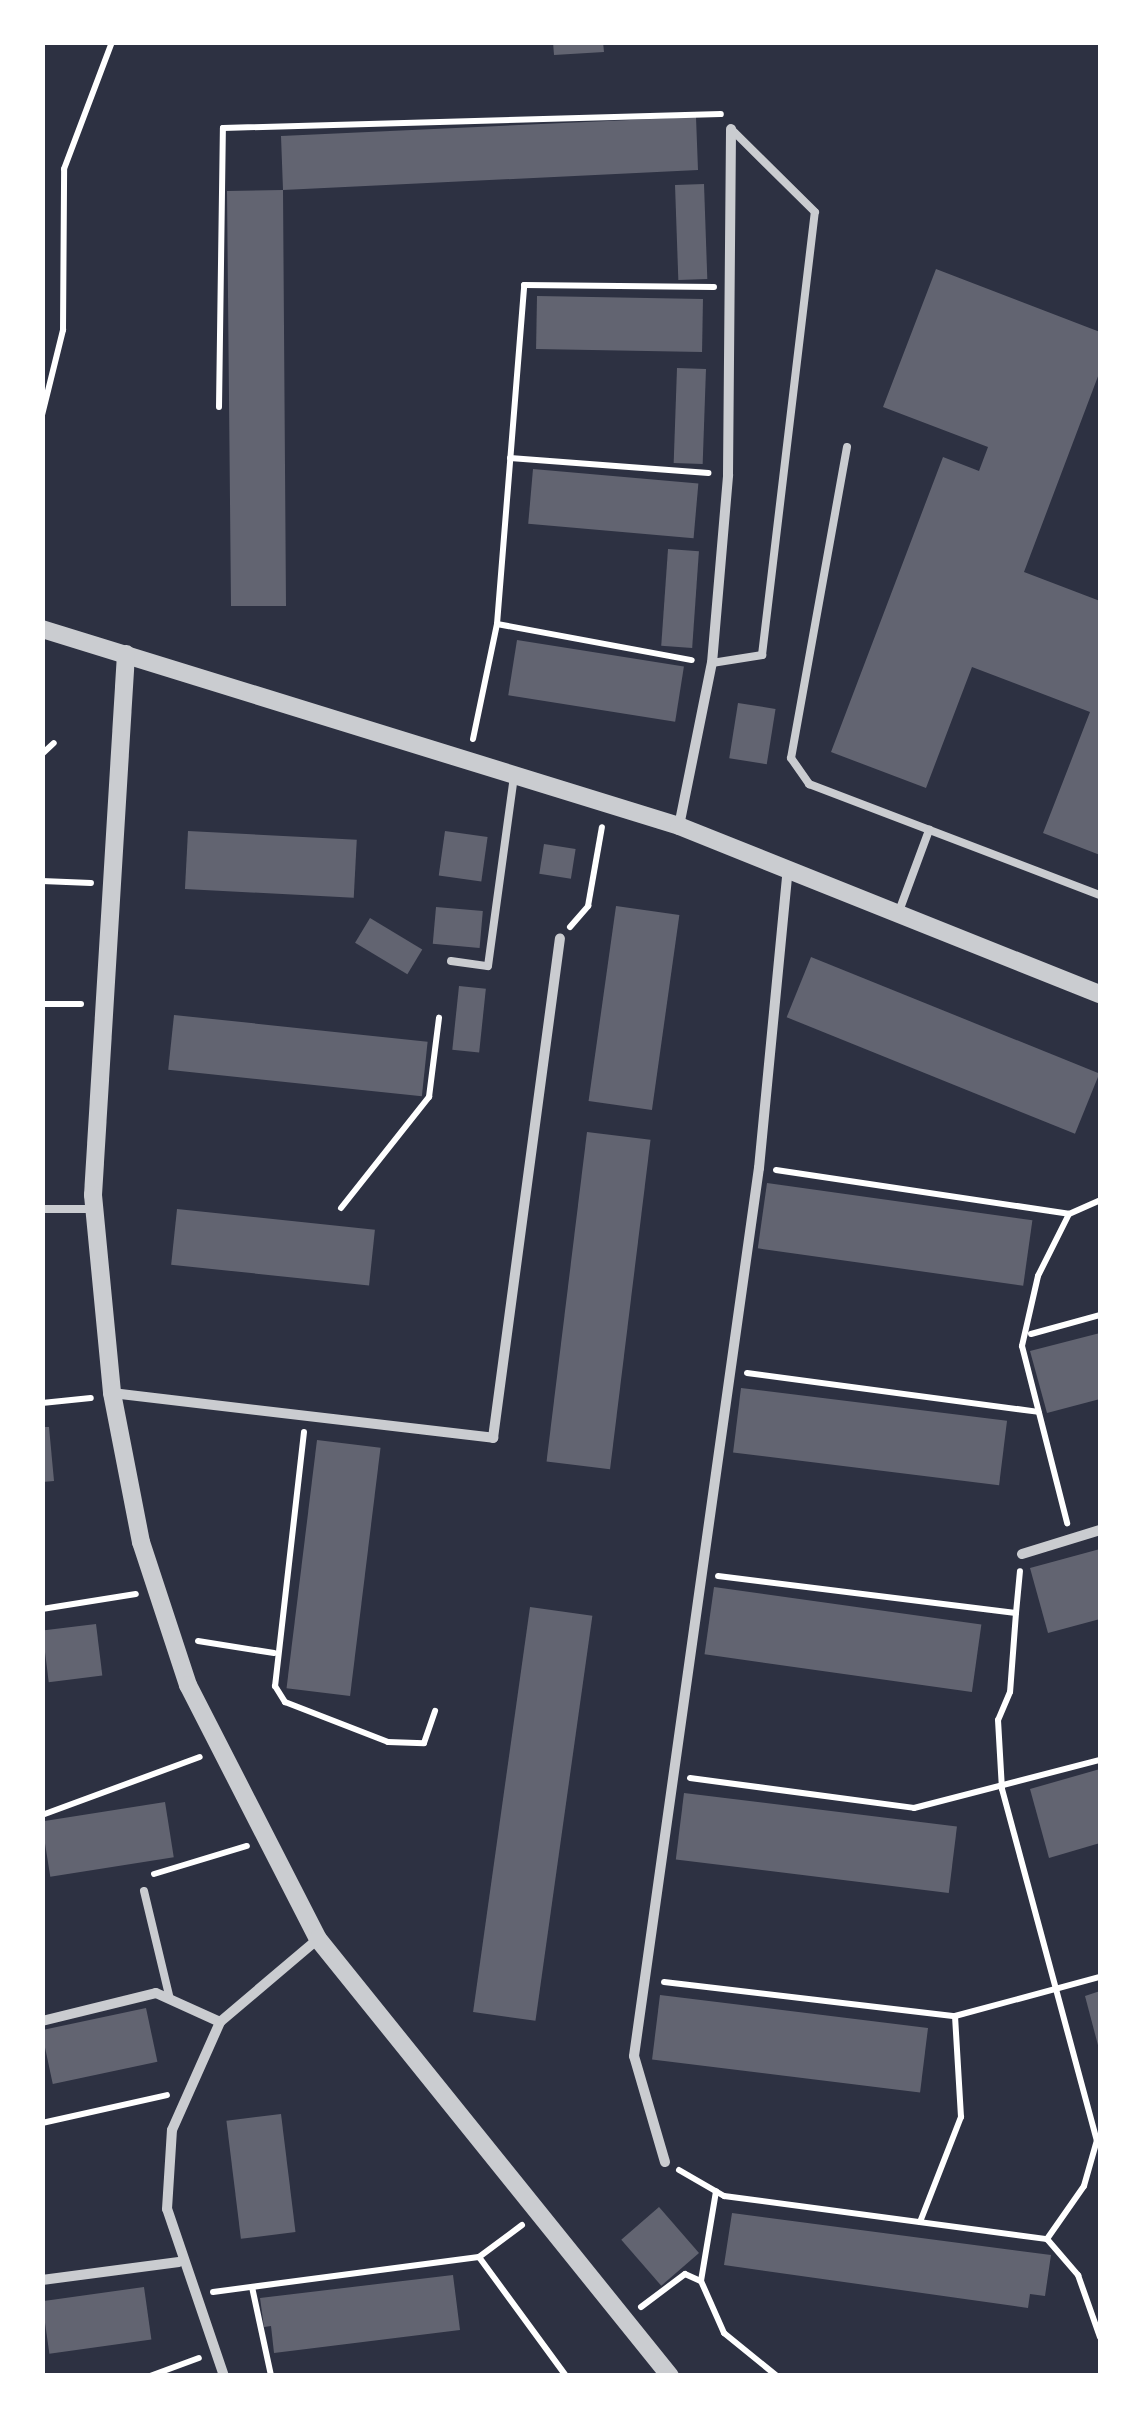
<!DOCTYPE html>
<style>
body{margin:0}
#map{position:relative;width:1143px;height:2418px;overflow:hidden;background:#2d3142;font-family:"PT Sans",sans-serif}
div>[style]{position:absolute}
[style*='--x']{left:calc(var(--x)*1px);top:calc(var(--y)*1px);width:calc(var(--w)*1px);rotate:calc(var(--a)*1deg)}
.building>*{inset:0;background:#626471;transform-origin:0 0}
.path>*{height:6px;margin:-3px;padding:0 3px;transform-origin:3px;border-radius:3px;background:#fff}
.service>*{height:8px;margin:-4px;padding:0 4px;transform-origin:4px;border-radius:4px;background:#caccd0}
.minor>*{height:10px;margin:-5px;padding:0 5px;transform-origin:5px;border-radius:5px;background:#caccd0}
.tertiary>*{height:18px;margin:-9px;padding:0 9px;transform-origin:9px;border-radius:9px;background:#caccd0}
span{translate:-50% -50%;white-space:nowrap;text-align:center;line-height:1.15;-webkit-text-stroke:10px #fff;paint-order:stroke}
.frame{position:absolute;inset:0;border:45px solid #fff;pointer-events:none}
</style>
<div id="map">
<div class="building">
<i style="clip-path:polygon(553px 42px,603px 42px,604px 52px,554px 55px)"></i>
<i style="clip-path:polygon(696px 117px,698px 170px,283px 190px,286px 606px,231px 606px,227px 191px,283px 190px,281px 136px)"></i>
<i style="left:704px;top:184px;width:95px;height:29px;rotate:88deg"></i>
<i style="clip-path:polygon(936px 269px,1100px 332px,1100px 371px,1024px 572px,1100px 601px,1100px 855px,1043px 833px,1090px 712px,972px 667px,926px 788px,831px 752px,943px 457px,979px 471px,988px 447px,883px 407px)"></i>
<i style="left:537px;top:296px;width:166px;height:53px;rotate:1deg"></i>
<i style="left:677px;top:368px;width:29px;height:95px;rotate:2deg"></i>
<i style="left:533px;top:469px;width:166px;height:55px;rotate:5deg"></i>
<i style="left:668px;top:549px;width:31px;height:97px;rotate:4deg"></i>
<i style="left:517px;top:640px;width:169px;height:56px;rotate:9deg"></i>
<i style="left:738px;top:703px;width:38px;height:56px;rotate:9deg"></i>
<i style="left:188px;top:831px;width:169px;height:58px;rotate:3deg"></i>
<i style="left:445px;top:831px;width:43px;height:45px;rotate:8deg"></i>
<i style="left:544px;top:844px;width:32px;height:30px;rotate:9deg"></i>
<i style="left:616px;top:906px;width:64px;height:197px;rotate:8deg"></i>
<i style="left:436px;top:907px;width:47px;height:37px;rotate:5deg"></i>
<i style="left:370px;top:918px;width:61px;height:29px;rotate:31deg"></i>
<i style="left:811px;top:957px;width:311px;height:65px;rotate:22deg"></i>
<i style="left:459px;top:986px;width:27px;height:64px;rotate:6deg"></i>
<i style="left:174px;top:1015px;width:255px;height:55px;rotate:6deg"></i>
<i style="left:587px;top:1132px;width:64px;height:332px;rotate:7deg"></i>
<i style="left:767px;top:1183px;width:268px;height:66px;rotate:8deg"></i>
<i style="left:177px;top:1209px;width:199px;height:56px;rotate:6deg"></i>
<i style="clip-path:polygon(1100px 1333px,1100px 1399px,1047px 1413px,1030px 1351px)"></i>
<i style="left:741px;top:1388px;width:268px;height:65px;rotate:7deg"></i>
<i style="clip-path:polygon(42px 1427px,49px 1427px,54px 1481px,42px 1482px)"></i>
<i style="left:317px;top:1440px;width:64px;height:250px;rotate:7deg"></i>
<i style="clip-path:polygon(1100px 1549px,1100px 1619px,1048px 1633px,1030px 1568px)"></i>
<i style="left:714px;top:1587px;width:270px;height:68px;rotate:8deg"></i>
<i style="left:530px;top:1607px;width:63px;height:409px;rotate:8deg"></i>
<i style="left:96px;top:1624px;width:52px;height:54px;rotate:83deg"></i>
<i style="clip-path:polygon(1100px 1769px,1100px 1843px,1049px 1858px,1030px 1789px)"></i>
<i style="left:684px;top:1793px;width:275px;height:67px;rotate:7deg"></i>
<i style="left:165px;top:1802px;width:56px;height:125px;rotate:81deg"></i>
<i style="clip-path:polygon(1100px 1991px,1100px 2049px,1099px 2049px,1085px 1996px)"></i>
<i style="left:660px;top:1995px;width:270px;height:65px;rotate:7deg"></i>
<i style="left:146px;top:2008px;width:55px;height:107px;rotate:78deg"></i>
<i style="left:281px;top:2114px;width:119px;height:55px;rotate:83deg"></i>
<i style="left:659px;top:2207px;width:61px;height:50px;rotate:49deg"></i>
<i style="clip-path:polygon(732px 2213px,1051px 2255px,1045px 2296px,1030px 2294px,1028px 2308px,724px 2265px)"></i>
<i style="clip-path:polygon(453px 2275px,460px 2330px,274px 2353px,271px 2326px,264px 2327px,260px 2298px)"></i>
<i style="left:144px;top:2287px;width:53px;height:103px;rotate:82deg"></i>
</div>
<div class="path">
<i style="--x:219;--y:407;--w:279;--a:-89.2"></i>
<i style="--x:223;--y:128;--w:498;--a:-1.6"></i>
<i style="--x:42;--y:415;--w:88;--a:-76.1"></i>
<i style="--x:63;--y:330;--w:161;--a:-89.6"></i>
<i style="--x:64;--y:169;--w:136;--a:-69.3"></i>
<i style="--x:510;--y:458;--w:199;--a:4.3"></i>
<i style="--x:497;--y:624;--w:198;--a:10.5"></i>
<i style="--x:473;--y:739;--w:117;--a:-78.2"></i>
<i style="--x:497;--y:624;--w:340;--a:-85.4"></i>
<i style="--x:524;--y:285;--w:190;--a:0.6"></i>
<i style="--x:42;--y:754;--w:16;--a:-43"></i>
<i style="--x:42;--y:881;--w:49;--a:2.3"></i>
<i style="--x:570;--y:927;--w:28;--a:-49"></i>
<i style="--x:588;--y:906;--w:80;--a:-80"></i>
<i style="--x:42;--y:1004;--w:39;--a:0"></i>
<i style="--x:776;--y:1170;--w:296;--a:8.5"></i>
<i style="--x:1069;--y:1214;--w:69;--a:116.6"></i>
<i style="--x:1038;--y:1276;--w:72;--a:102.9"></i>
<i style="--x:1022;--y:1346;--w:183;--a:75.7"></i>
<i style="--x:341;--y:1208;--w:142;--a:-51.6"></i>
<i style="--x:429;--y:1097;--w:80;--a:-82.8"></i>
<i style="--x:1069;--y:1214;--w:34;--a:-24"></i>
<i style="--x:1031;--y:1334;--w:72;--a:-15.4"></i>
<i style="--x:747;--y:1373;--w:294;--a:7.6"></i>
<i style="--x:42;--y:1403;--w:49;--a:-5.8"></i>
<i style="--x:304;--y:1432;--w:256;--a:96.5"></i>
<i style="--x:275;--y:1686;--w:19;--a:58"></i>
<i style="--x:285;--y:1702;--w:110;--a:21.2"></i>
<i style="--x:388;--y:1742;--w:36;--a:2"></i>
<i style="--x:424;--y:1743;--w:34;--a:-71"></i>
<i style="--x:718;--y:1576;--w:300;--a:7.1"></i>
<i style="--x:1016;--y:1613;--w:42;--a:-84.6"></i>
<i style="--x:42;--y:1609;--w:95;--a:-9.1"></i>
<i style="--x:1016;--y:1613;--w:79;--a:94.3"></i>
<i style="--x:1010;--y:1692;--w:30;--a:113"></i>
<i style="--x:998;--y:1720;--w:69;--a:86.7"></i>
<i style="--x:1002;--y:1789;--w:364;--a:74.9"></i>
<i style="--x:1097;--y:2140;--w:48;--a:105.8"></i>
<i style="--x:1084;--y:2186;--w:65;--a:124.9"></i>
<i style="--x:1047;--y:2239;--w:48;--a:49.3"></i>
<i style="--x:1078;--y:2275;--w:66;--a:70.5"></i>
<i style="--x:198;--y:1641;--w:77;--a:9"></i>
<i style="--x:690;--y:1778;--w:226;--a:7.6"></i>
<i style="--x:914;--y:1808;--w:192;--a:-14.5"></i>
<i style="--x:42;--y:1815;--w:168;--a:-20.2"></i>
<i style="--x:154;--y:1874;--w:97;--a:-16.8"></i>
<i style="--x:664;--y:1982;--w:293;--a:6.7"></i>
<i style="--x:955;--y:2016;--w:150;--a:-15.1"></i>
<i style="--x:42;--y:2123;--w:128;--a:-12.6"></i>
<i style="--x:679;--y:2170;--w:52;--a:30"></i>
<i style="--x:724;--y:2196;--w:326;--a:7.6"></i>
<i style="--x:920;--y:2222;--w:113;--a:-68.7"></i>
<i style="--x:961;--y:2117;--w:101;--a:-93.4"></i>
<i style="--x:522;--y:2225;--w:54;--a:143.3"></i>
<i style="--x:479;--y:2257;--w:147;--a:53.8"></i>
<i style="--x:701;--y:2281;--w:91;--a:-80.5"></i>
<i style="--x:252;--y:2287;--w:91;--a:77.9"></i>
<i style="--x:213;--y:2292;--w:268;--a:-7.5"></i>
<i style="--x:641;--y:2307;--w:55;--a:-36.9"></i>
<i style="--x:685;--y:2274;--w:17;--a:24"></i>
<i style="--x:701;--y:2281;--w:57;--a:66.1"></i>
<i style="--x:724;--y:2333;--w:68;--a:39.1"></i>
<i style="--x:150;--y:2376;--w:52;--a:-20.2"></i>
</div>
<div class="service">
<i style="--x:847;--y:447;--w:316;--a:100.2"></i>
<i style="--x:791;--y:758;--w:32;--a:55"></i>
<i style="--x:809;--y:784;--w:311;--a:20.9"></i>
<i style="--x:712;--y:663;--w:51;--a:-9.1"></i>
<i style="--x:762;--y:655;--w:446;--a:-83.2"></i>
<i style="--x:815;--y:212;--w:118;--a:-135.3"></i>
<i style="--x:898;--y:914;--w:90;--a:-69.7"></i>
<i style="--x:451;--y:961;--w:37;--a:8"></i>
<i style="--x:488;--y:966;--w:193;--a:-82.2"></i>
<i style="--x:42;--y:1209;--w:51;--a:0"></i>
<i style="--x:144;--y:1891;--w:111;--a:76.5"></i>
</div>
<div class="minor">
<i style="--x:679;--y:826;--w:166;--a:-78.6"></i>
<i style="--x:712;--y:663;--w:189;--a:-85.1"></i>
<i style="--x:728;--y:475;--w:346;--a:-89.5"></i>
<i style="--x:112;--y:1393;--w:384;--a:6.7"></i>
<i style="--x:493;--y:1438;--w:504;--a:-82.37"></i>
<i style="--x:1022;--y:1554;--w:82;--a:-17.1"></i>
<i style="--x:42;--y:2021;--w:117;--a:-13.8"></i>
<i style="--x:156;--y:1993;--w:70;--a:24.4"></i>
<i style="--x:665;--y:2162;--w:110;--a:-106.3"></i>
<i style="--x:634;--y:2056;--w:897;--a:-81.99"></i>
<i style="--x:759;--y:1168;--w:300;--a:-84.5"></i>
<i style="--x:42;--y:2280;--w:138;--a:-7.5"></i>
<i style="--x:224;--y:2376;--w:176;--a:-108.8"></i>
<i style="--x:167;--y:2209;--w:79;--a:-86.4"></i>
<i style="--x:172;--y:2130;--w:118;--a:-66"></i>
<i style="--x:220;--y:2022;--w:128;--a:-40.3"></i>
</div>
<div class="tertiary">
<i style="--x:42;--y:629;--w:667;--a:17.18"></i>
<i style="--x:679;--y:826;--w:453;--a:21.8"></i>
<i style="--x:126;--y:654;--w:542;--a:93.49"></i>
<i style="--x:93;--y:1195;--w:199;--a:84.5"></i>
<i style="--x:112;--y:1393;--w:152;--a:79"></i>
<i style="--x:141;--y:1542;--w:151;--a:71.8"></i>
<i style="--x:188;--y:1685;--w:285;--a:62.9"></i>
<i style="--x:318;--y:1939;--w:561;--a:51.15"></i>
</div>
<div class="frame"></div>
</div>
